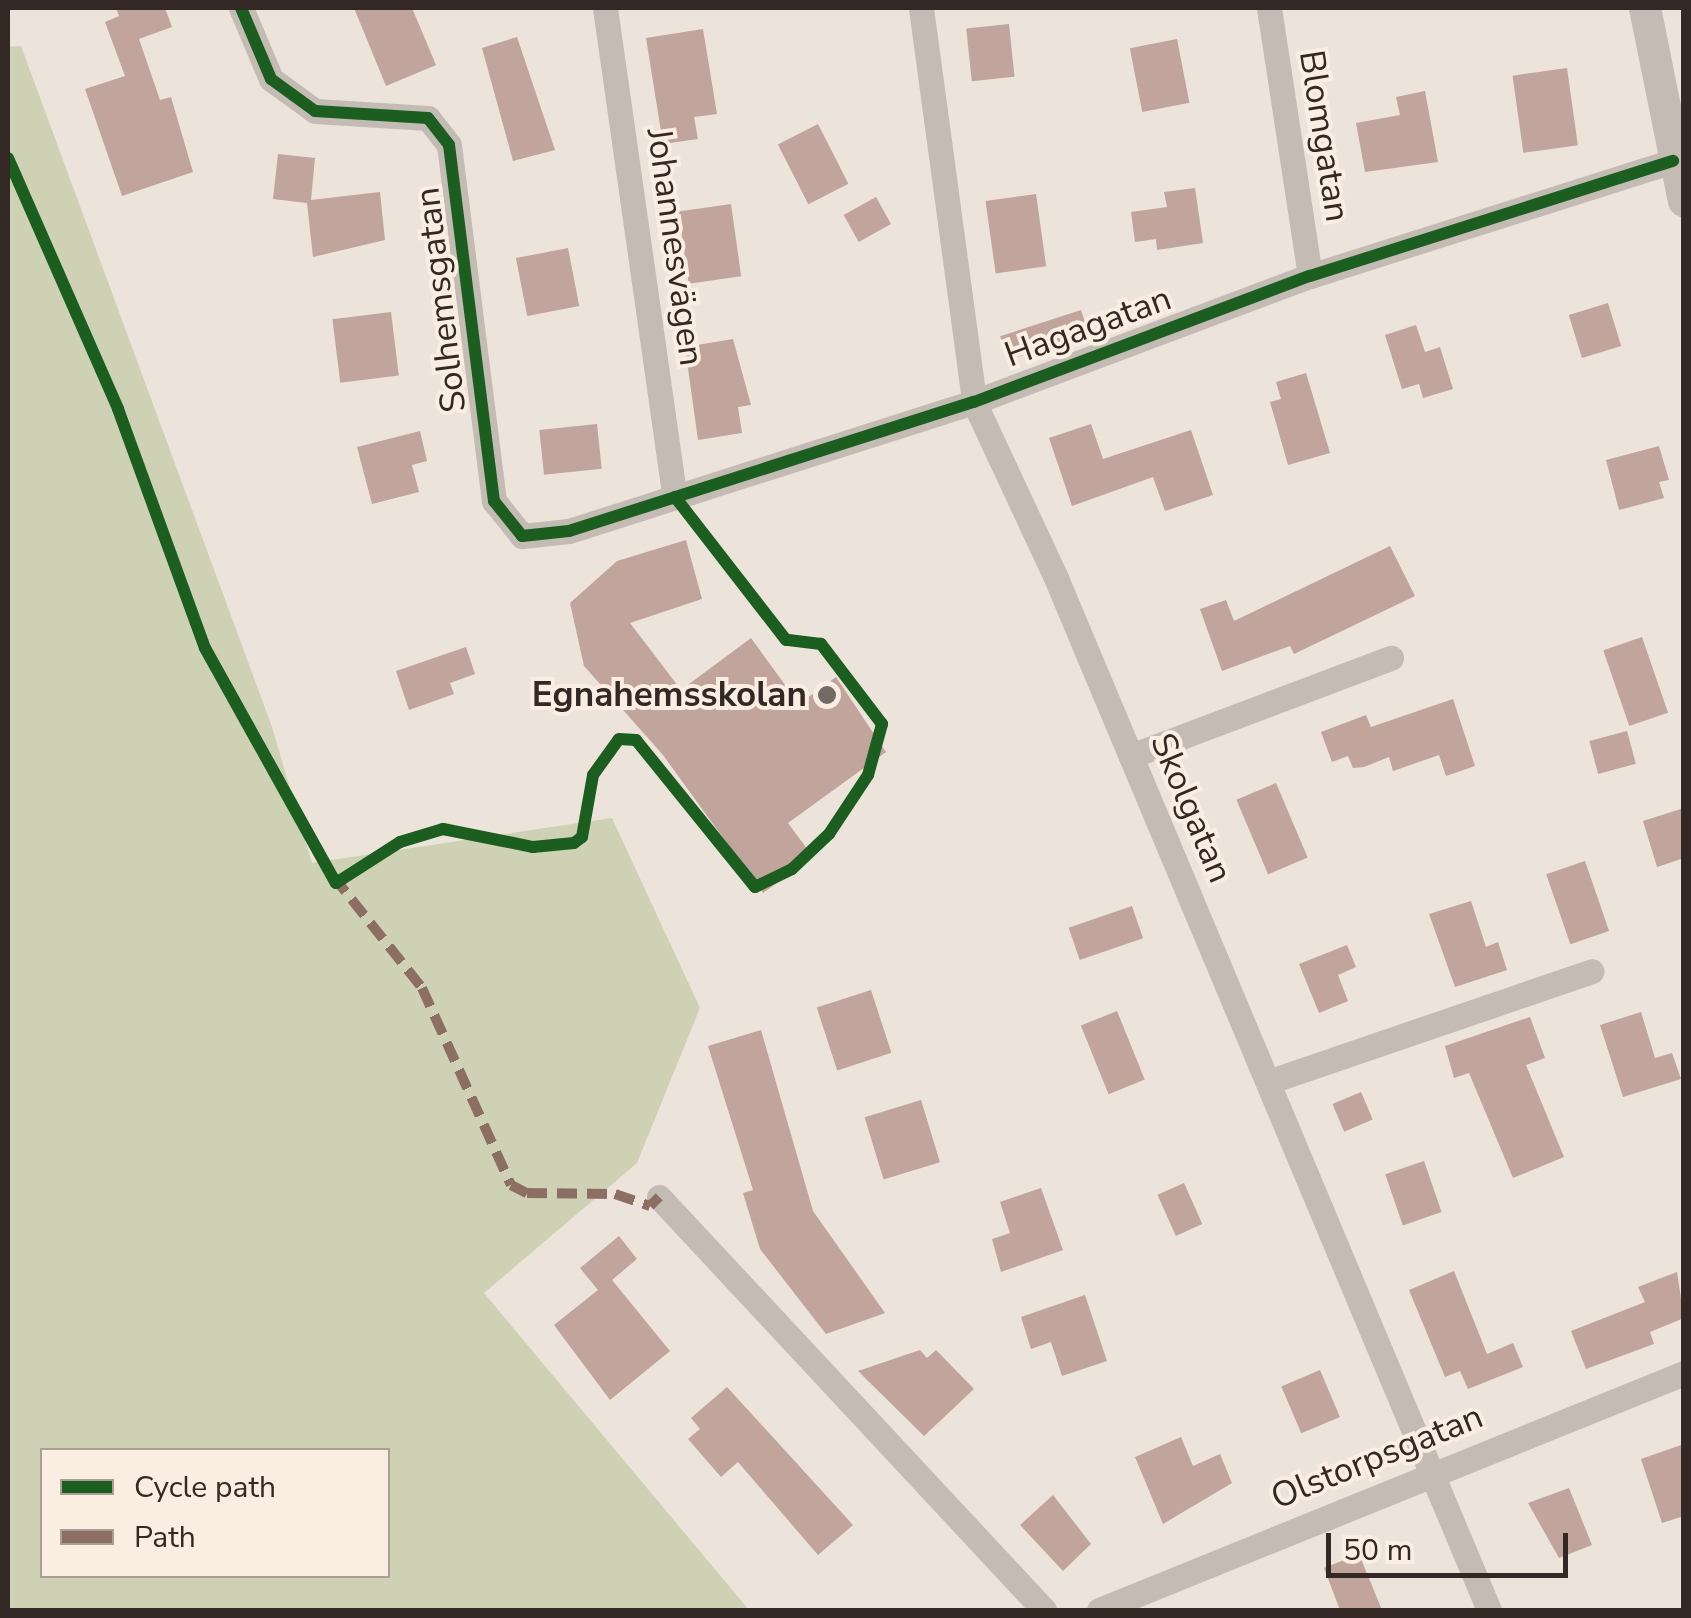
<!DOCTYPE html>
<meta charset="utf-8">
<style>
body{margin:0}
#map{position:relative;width:1691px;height:1618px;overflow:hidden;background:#ece3db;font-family:"Nunito Sans",sans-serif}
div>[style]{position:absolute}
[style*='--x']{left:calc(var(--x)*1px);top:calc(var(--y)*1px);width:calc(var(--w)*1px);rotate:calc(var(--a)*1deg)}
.green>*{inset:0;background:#ced1b4}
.building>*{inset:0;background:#c1a49b;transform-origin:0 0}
.minor>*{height:25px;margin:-12.5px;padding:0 12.5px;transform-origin:12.5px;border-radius:12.5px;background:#c4bbb5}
.tertiary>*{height:32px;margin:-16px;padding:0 16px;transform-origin:16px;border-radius:16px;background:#c4bbb5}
.quiet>*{height:10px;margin-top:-5px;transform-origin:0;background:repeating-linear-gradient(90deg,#8d6e63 0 20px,transparent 0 30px)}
.cycleway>*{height:12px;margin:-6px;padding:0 6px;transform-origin:6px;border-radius:6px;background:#1b5e20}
.dots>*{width:28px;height:28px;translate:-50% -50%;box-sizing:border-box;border:5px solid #faede1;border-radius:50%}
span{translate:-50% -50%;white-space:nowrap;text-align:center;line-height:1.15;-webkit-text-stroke:8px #faede1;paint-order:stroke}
.street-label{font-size:35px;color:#342824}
.poi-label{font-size:35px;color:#342824;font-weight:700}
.right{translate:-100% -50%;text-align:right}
.frame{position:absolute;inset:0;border:10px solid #342824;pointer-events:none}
.legend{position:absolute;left:40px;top:1448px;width:350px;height:130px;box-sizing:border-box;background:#faede1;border:2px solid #ab9e95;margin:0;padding:12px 18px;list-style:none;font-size:30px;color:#342824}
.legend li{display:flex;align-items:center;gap:20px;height:50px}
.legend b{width:50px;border:2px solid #ab9e95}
.scale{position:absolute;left:1326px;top:1533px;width:242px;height:45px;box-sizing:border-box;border:5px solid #342824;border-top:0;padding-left:12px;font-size:30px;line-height:35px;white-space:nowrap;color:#342824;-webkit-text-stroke:8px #faede1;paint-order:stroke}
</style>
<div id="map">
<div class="green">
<i style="clip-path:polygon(evenodd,21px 46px,272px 727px,312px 863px,612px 818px,700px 1008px,637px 1163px,484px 1293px,749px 1610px,8px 1610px,8px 47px,21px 46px,42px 1450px,388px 1450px,388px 1576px,42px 1576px,42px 1450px)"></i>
</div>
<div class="building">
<i style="clip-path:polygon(116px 8px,165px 8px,172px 27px,139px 39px,160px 100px,171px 97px,193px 172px,122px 196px,85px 89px,125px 76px,105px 22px,119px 16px)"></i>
<i style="clip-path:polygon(354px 8px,412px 8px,436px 65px,386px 86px)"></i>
<i style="left:1009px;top:24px;width:53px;height:43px;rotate:84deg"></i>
<i style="clip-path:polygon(703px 29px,717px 114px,694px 117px,698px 139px,663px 144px,646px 38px)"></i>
<i style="clip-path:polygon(517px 37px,555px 150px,513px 161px,482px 48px)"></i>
<i style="left:1177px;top:39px;width:65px;height:48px;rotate:79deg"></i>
<i style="left:1567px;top:68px;width:78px;height:55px;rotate:82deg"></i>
<i style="clip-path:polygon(1425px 91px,1438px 162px,1365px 172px,1356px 123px,1400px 115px,1396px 97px)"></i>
<i style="left:818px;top:124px;width:67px;height:45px;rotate:63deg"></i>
<i style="clip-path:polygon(278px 154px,315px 158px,311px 200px,380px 192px,385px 240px,313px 257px,307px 203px,273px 199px)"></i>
<i style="clip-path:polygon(1195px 188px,1203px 243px,1157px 250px,1156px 239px,1135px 242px,1131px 212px,1167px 207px,1164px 192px)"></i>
<i style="left:1036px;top:194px;width:73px;height:51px;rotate:82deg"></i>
<i style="left:876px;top:197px;width:31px;height:37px;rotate:61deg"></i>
<i style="left:731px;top:204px;width:73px;height:53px;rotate:82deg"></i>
<i style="left:568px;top:248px;width:59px;height:53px;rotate:79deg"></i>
<i style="left:1608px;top:303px;width:45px;height:41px;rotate:73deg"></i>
<i style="left:1081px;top:310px;width:25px;height:85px;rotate:72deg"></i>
<i style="left:391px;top:312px;width:64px;height:59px;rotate:83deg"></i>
<i style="clip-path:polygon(1416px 325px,1425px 352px,1440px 347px,1453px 389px,1423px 398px,1419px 384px,1402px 389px,1385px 335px)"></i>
<i style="clip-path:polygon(733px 339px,751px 405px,738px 407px,742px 433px,698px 440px,685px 347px)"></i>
<i style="clip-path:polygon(1306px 373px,1330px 453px,1288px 465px,1270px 402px,1281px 399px,1276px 382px)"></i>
<i style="left:597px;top:424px;width:45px;height:58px;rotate:84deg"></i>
<i style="clip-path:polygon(1091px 424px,1103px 459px,1191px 430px,1213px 495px,1165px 511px,1153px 477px,1072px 506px,1049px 438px)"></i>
<i style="clip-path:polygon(420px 431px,427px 461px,412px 465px,419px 492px,372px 504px,357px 447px)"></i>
<i style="clip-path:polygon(1659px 446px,1669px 480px,1659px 482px,1664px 498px,1619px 510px,1606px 460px)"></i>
<i style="clip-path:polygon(686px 540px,702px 599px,630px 623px,681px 690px,751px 638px,799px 704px,836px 677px,886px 752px,788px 823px,813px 857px,763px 893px,663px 755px,584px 666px,570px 603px,617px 561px)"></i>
<i style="clip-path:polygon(1390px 546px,1415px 596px,1294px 654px,1290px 646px,1222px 671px,1200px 609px,1226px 600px,1234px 621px)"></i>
<i style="left:1642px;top:637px;width:80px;height:41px;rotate:71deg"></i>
<i style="clip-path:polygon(466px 647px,475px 674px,450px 683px,454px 694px,409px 710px,396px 671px)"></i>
<i style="clip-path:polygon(1453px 699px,1475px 766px,1446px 776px,1439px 755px,1393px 771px,1389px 757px,1364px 767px,1353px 768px,1348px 756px,1332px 762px,1321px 732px,1366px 715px,1371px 727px)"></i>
<i style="left:1627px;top:731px;width:34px;height:39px;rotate:75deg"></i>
<i style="left:1276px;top:783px;width:81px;height:43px;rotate:67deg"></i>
<i style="clip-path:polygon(1684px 808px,1684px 858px,1657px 867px,1643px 821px)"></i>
<i style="left:1585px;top:861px;width:74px;height:41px;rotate:71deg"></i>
<i style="clip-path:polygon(1471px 901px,1486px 947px,1498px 942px,1507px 970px,1455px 987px,1429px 914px)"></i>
<i style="left:1132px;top:906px;width:34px;height:67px;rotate:71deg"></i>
<i style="clip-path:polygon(1347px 945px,1356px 967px,1338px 975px,1348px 1001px,1319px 1013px,1299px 964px)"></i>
<i style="left:871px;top:990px;width:66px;height:57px;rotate:72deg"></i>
<i style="left:1117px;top:1011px;width:74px;height:39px;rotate:68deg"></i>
<i style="clip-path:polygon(1641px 1012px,1655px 1058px,1672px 1053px,1681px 1079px,1623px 1097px,1600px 1025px)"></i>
<i style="clip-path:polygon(1530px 1017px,1545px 1058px,1526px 1065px,1564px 1157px,1513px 1178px,1469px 1073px,1454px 1078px,1445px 1046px)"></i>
<i style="clip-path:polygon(761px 1030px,813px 1211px,885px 1313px,826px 1334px,760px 1249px,743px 1193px,753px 1190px,708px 1046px)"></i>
<i style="left:1361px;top:1092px;width:30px;height:31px;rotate:67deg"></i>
<i style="left:921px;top:1100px;width:65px;height:59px;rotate:73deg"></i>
<i style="left:1424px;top:1161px;width:54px;height:41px;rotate:71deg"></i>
<i style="left:1184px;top:1183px;width:45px;height:29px;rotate:66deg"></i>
<i style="clip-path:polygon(1041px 1188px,1063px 1250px,1001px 1272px,992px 1239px,1010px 1233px,1000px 1202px)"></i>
<i style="clip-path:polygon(619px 1236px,637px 1259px,612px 1280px,670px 1351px,610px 1400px,554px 1325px,598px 1290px,580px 1268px)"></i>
<i style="clip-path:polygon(1454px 1271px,1487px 1354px,1513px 1343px,1523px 1367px,1468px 1389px,1460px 1371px,1445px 1377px,1409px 1290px)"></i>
<i style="clip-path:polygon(1677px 1272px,1684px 1318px,1650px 1332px,1654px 1344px,1586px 1369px,1571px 1331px,1645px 1302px,1638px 1287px)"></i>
<i style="clip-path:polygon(1085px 1295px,1107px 1361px,1062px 1376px,1051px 1342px,1031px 1349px,1021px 1317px)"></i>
<i style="clip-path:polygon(920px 1350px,927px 1358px,936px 1350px,974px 1389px,924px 1436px,858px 1371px)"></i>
<i style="left:1320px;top:1370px;width:51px;height:42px;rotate:67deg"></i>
<i style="clip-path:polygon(727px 1387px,853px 1525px,818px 1555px,738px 1462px,721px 1477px,688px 1439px,700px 1429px,691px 1418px)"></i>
<i style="clip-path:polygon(1181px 1437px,1193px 1466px,1220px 1454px,1232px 1483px,1163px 1524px,1135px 1457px)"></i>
<i style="clip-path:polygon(1684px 1444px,1684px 1516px,1662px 1523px,1641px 1459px)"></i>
<i style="clip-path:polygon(1569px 1488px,1592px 1545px,1559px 1558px,1528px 1503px)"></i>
<i style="clip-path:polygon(1053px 1495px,1091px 1544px,1063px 1571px,1020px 1525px)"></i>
<i style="clip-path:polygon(1359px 1554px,1382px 1610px,1340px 1610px,1324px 1568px)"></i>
</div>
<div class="minor">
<i style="--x:241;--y:8;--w:77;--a:67.1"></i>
<i style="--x:271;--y:79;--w:54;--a:36"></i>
<i style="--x:315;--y:111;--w:113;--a:3.5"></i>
<i style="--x:428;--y:118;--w:34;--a:52"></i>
<i style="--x:449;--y:145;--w:359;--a:82.8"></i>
<i style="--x:494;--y:501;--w:45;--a:51.3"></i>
<i style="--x:522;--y:536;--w:47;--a:-6.1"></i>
<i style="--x:569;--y:531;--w:425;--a:-17.7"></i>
<i style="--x:974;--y:402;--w:359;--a:-20.6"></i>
<i style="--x:1310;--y:276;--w:381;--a:-17.6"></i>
<i style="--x:605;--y:8;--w:494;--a:81.9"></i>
<i style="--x:921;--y:8;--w:398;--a:82.3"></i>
<i style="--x:974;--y:402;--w:194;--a:65"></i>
<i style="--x:1056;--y:578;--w:1119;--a:67.24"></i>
<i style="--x:1269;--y:8;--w:271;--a:81.3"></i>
<i style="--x:1131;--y:756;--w:278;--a:-20.7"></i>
<i style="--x:1268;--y:1082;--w:342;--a:-18.9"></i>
<i style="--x:659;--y:1197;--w:565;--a:47.01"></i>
<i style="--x:1099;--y:1610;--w:631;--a:-22.05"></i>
</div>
<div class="tertiary">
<i style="--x:1645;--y:8;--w:197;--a:78.6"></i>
</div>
<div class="quiet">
<i style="--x:333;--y:876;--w:143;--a:51.5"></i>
<i style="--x:422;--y:988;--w:216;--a:65.7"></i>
<i style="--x:511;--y:1185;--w:18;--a:27"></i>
<i style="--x:527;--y:1193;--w:88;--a:0.7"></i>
<i style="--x:615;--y:1194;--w:37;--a:19"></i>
<i style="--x:650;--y:1206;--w:13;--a:-45"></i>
</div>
<div class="cycleway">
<i style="--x:241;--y:8;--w:77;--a:67.1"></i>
<i style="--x:271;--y:79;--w:54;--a:36"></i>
<i style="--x:315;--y:111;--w:113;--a:3.5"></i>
<i style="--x:428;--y:118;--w:34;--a:52"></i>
<i style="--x:449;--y:145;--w:359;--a:82.8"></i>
<i style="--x:494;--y:501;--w:45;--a:51.3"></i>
<i style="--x:522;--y:536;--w:47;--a:-6.1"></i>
<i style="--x:569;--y:531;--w:425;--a:-17.7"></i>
<i style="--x:974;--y:402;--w:359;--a:-20.6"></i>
<i style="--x:1310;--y:276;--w:381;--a:-17.6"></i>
<i style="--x:8;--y:158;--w:274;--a:66.3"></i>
<i style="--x:118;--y:409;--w:254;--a:70"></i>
<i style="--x:205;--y:648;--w:269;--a:60.9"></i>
<i style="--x:336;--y:883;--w:76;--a:-32.6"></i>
<i style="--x:400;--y:842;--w:45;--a:-16.8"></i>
<i style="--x:443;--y:829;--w:92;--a:11.3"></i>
<i style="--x:533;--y:847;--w:41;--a:-5.6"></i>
<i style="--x:574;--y:843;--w:10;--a:-37"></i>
<i style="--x:582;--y:837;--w:63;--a:-79.9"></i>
<i style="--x:593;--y:775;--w:44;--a:-54.2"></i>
<i style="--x:619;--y:739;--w:17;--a:3"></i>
<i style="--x:636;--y:740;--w:189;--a:51"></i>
<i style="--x:755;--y:887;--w:41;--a:-25.9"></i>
<i style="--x:792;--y:869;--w:51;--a:-43.4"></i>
<i style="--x:829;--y:834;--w:71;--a:-56.5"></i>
<i style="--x:868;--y:775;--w:53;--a:-74.6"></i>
<i style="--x:882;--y:724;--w:101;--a:-127.3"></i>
<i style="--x:821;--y:644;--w:35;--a:-173"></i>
<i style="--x:786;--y:640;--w:181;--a:-127.8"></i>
</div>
<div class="dots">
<i style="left:827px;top:695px;background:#746964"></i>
</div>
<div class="street-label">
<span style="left:1324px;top:136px;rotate:81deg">Blomgatan</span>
<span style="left:675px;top:247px;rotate:82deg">Johannesvägen</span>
<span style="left:441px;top:300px;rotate:-97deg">Solhemsgatan</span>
<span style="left:1088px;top:327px;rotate:-20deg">Hagagatan</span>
<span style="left:1191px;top:808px;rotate:67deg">Skolgatan</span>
<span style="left:1377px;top:1457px;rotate:-22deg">Olstorpsgatan</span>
</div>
<div class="poi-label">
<span class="right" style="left:807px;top:695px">Egnahemsskolan</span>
</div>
<div class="frame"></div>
<ul class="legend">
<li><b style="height:12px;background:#1b5e20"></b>Cycle path</li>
<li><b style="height:12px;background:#8d6e63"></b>Path</li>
</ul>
<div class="scale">50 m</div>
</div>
